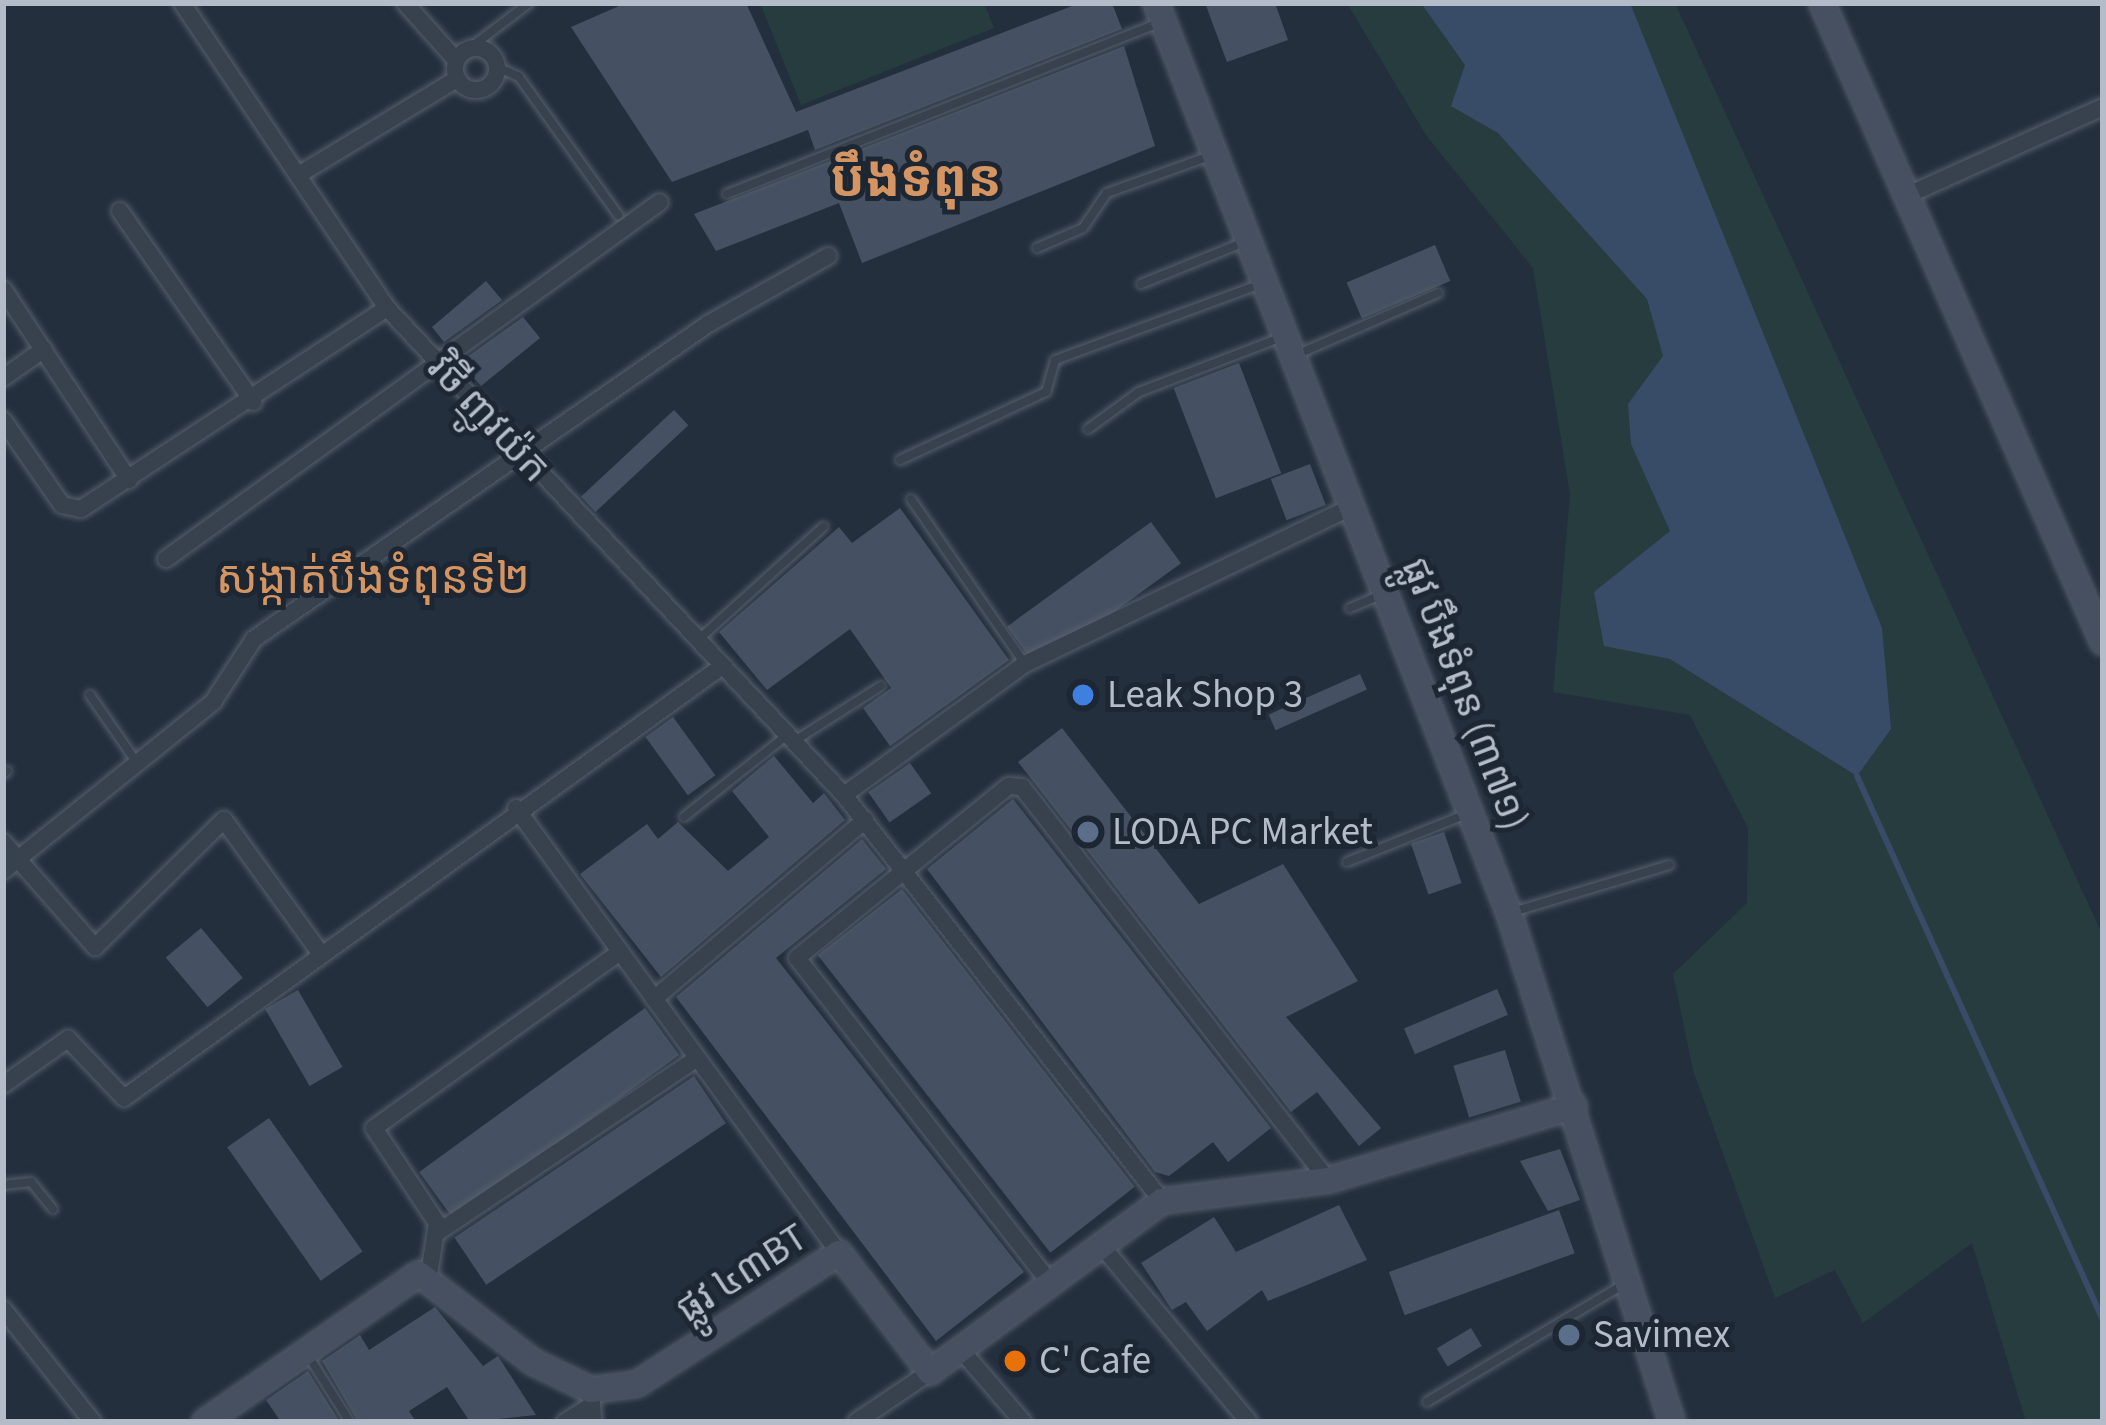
<!DOCTYPE html>
<meta charset="utf-8">
<style>
body{margin:0}
#map{position:relative;width:2106px;height:1425px;overflow:hidden;background:#242f3e;font-family:"Source Sans 3","Noto Sans Khmer",sans-serif}
div>[style]{position:absolute}
[style*='--x']{left:calc(var(--x)*1px);top:calc(var(--y)*1px);width:calc(var(--w)*1px);rotate:calc(var(--a)*1deg)}
.green>*{inset:0;background:#263c3f}
.water>*{inset:0;background:#394c67}
.stream>*{height:6px;margin:-3px;padding:0 3px;transform-origin:3px;border-radius:3px;background:#394c67}
.building>*{inset:0;background:#455162;transform-origin:0 0}
.roads{filter:drop-shadow(0 0 3px #565f6c) drop-shadow(0 0 3px #565f6c)}
.lane>*{height:8px;margin:-4px;padding:0 4px;transform-origin:4px;border-radius:4px;background:#38414e}
.street>*{height:16px;margin:-8px;padding:0 8px;transform-origin:8px;border-radius:8px;background:#38414e}
.street>.ring{margin:-8px;padding:0;box-sizing:content-box;background:none;border:16px solid #38414e;border-radius:50%}
.secondary>*{height:24px;margin:-12px;padding:0 12px;transform-origin:12px;border-radius:12px;background:#465061}
.dots>*{width:33px;height:33px;translate:-50% -50%;box-sizing:border-box;border:6px solid #1d2633;border-radius:50%}
span{translate:-50% -50%;white-space:nowrap;text-align:center;line-height:1.15;-webkit-text-stroke:10px #1d2633;paint-order:stroke}
.street-label{font-size:39px;color:#b4bcc9}
.poi-label{font-size:39px;color:#b4bcc9}
.left{translate:0 -50%;text-align:left}
.quarter-label{font-size:45px;color:#d59563}
.district-label{font-size:51px;color:#d59563;font-weight:700}
.frame{position:absolute;inset:0;border:6px solid #b4bcc9;pointer-events:none}
</style>
<div id="map">
<div class="green">
<i style="clip-path:polygon(760px 3px,984px 3px,994px 28px,801px 105px)"></i>
<i style="clip-path:polygon(1347px 3px,1675px 3px,2103px 936px,2103px 1422px,2026px 1422px,1972px 1243px,1863px 1323px,1835px 1270px,1775px 1298px,1693px 1070px,1673px 974px,1747px 903px,1748px 828px,1690px 715px,1553px 692px,1570px 494px,1533px 268px,1426px 135px)"></i>
</div>
<div class="water">
<i style="clip-path:polygon(1421px 3px,1630px 3px,1882px 628px,1891px 729px,1857px 776px,1670px 659px,1604px 646px,1594px 592px,1670px 531px,1631px 444px,1628px 404px,1663px 356px,1647px 299px,1498px 133px,1451px 106px,1465px 65px)"></i>
</div>
<div class="stream">
<i style="--x:1857;--y:776;--w:597;--a:65.67"></i>
</div>
<div class="building">
<i style="clip-path:polygon(626px 3px,746px 3px,796px 112px,1080px 3px,1112px 3px,1122px 29px,815px 150px,808px 130px,672px 182px,571px 27px)"></i>
<i style="clip-path:polygon(1205px 3px,1275px 3px,1288px 40px,1227px 62px)"></i>
<i style="clip-path:polygon(1124px 46px,1155px 146px,862px 263px,839px 203px,716px 251px,694px 214px)"></i>
<i style="left:1435px;top:245px;width:39px;height:96px;rotate:67deg"></i>
<i style="clip-path:polygon(486px 281px,502px 300px,444px 342px,432px 327px)"></i>
<i style="clip-path:polygon(523px 317px,540px 338px,481px 386px,460px 362px)"></i>
<i style="left:1239px;top:363px;width:118px;height:70px;rotate:69deg"></i>
<i style="left:674px;top:410px;width:21px;height:127px;rotate:47deg"></i>
<i style="left:1310px;top:464px;width:44px;height:42px;rotate:69deg"></i>
<i style="clip-path:polygon(900px 508px,1009px 660px,890px 746px,863px 708px,891px 688px,850px 629px,767px 690px,719px 632px,839px 527px,852px 543px)"></i>
<i style="left:1151px;top:522px;width:51px;height:178px;rotate:54deg"></i>
<i style="left:1360px;top:674px;width:17px;height:100px;rotate:66deg"></i>
<i style="left:673px;top:717px;width:72px;height:34px;rotate:54deg"></i>
<i style="clip-path:polygon(1062px 728px,1199px 904px,1283px 864px,1358px 981px,1286px 1017px,1381px 1128px,1359px 1146px,1317px 1092px,1291px 1112px,1018px 762px)"></i>
<i style="clip-path:polygon(774px 756px,813px 803px,824px 793px,845px 820px,661px 977px,580px 874px,647px 824px,658px 839px,678px 822px,728px 871px,769px 837px,732px 791px)"></i>
<i style="left:910px;top:763px;width:37px;height:51px;rotate:55deg"></i>
<i style="clip-path:polygon(1013px 799px,1271px 1128px,1228px 1162px,1213px 1142px,1169px 1176px,1155px 1172px,927px 869px)"></i>
<i style="left:1444px;top:832px;width:54px;height:35px;rotate:71deg"></i>
<i style="clip-path:polygon(862px 839px,886px 869px,776px 958px,1024px 1272px,936px 1341px,676px 997px)"></i>
<i style="left:902px;top:889px;width:378px;height:107px;rotate:52deg"></i>
<i style="left:201px;top:928px;width:65px;height:46px;rotate:50deg"></i>
<i style="left:1497px;top:989px;width:28px;height:101px;rotate:67deg"></i>
<i style="left:298px;top:990px;width:89px;height:38px;rotate:60deg"></i>
<i style="left:645px;top:1008px;width:58px;height:279px;rotate:54deg"></i>
<i style="left:1505px;top:1050px;width:54px;height:54px;rotate:73deg"></i>
<i style="left:694px;top:1076px;width:57px;height:289px;rotate:56deg"></i>
<i style="left:269px;top:1118px;width:163px;height:51px;rotate:55deg"></i>
<i style="clip-path:polygon(1560px 1149px,1580px 1200px,1548px 1211px,1520px 1161px)"></i>
<i style="clip-path:polygon(1339px 1205px,1367px 1260px,1268px 1301px,1262px 1290px,1207px 1331px,1186px 1302px,1172px 1310px,1141px 1263px,1214px 1217px,1236px 1252px)"></i>
<i style="left:1559px;top:1210px;width:46px;height:181px;rotate:70deg"></i>
<i style="clip-path:polygon(435px 1307px,483px 1366px,498px 1356px,536px 1415px,470px 1422px,447px 1387px,409px 1411px,416px 1422px,358px 1422px,322px 1361px,360px 1335px,369px 1350px)"></i>
<i style="left:1471px;top:1328px;width:21px;height:40px;rotate:59deg"></i>
<i style="clip-path:polygon(308px 1371px,340px 1422px,281px 1422px,266px 1400px)"></i>
</div>
<div class="roads">
<div class="lane">
<i style="--x:470;--y:48;--w:74;--a:-37.3"></i>
<i style="--x:497;--y:67;--w:24;--a:24"></i>
<i style="--x:519;--y:77;--w:170;--a:54.3"></i>
<i style="--x:727;--y:194;--w:468;--a:-21.6"></i>
<i style="--x:1037;--y:248;--w:50;--a:-23.5"></i>
<i style="--x:1083;--y:228;--w:42;--a:-55.6"></i>
<i style="--x:1107;--y:193;--w:109;--a:-19.8"></i>
<i style="--x:1141;--y:284;--w:109;--a:-22.1"></i>
<i style="--x:1296;--y:355;--w:155;--a:-23.6"></i>
<i style="--x:1088;--y:429;--w:63;--a:-36"></i>
<i style="--x:1139;--y:392;--w:151;--a:-21"></i>
<i style="--x:900;--y:460;--w:161;--a:-25"></i>
<i style="--x:1046;--y:392;--w:33;--a:-74"></i>
<i style="--x:1055;--y:360;--w:219;--a:-20.3"></i>
<i style="--x:911;--y:499;--w:199;--a:55.4"></i>
<i style="--x:1350;--y:608;--w:34;--a:-23"></i>
<i style="--x:698;--y:640;--w:169;--a:-42.1"></i>
<i style="--x:90;--y:695;--w:79;--a:55.3"></i>
<i style="--x:796;--y:740;--w:101;--a:-32.4"></i>
<i style="--x:3;--y:774;--w:5;--a:-37"></i>
<i style="--x:684;--y:817;--w:130;--a:-38.5"></i>
<i style="--x:1347;--y:862;--w:126;--a:-21.9"></i>
<i style="--x:1516;--y:911;--w:160;--a:-16.7"></i>
<i style="--x:3;--y:1185;--w:28;--a:-6"></i>
<i style="--x:31;--y:1182;--w:35;--a:51"></i>
<i style="--x:309;--y:1357;--w:77;--a:57.8"></i>
<i style="--x:1427;--y:1402;--w:226;--a:-30.9"></i>
</div>
<div class="street">
<i style="--x:182;--y:3;--w:367;--a:56.1"></i>
<i style="--x:387;--y:308;--w:668;--a:46.82"></i>
<i style="--x:844;--y:795;--w:516;--a:51.93"></i>
<i style="--x:405;--y:3;--w:76;--a:48.2"></i>
<i class="ring" style="left:455px;top:48px;width:26px;height:26px"></i>
<i style="--x:300;--y:174;--w:184;--a:-31.2"></i>
<i style="--x:1908;--y:195;--w:214;--a:-24.3"></i>
<i style="--x:120;--y:211;--w:233;--a:55.1"></i>
<i style="--x:3;--y:289;--w:229;--a:56.6"></i>
<i style="--x:3;--y:378;--w:50;--a:-35.3"></i>
<i style="--x:3;--y:420;--w:103;--a:55.2"></i>
<i style="--x:62;--y:505;--w:19;--a:12"></i>
<i style="--x:81;--y:509;--w:366;--a:-33.3"></i>
<i style="--x:166;--y:559;--w:609;--a:-35.85"></i>
<i style="--x:844;--y:795;--w:223;--a:-35.9"></i>
<i style="--x:1025;--y:664;--w:365;--a:-25.7"></i>
<i style="--x:516;--y:808;--w:550;--a:54.03"></i>
<i style="--x:3;--y:842;--w:140;--a:48.8"></i>
<i style="--x:95;--y:947;--w:181;--a:-44.6"></i>
<i style="--x:224;--y:820;--w:162;--a:54.1"></i>
<i style="--x:3;--y:871;--w:270;--a:-38.8"></i>
<i style="--x:213;--y:702;--w:75;--a:-56.9"></i>
<i style="--x:254;--y:639;--w:553;--a:-34.75"></i>
<i style="--x:708;--y:324;--w:138;--a:-29.5"></i>
<i style="--x:654;--y:999;--w:277;--a:-40.3"></i>
<i style="--x:3;--y:1085;--w:80;--a:-35.3"></i>
<i style="--x:68;--y:1039;--w:81;--a:46.5"></i>
<i style="--x:124;--y:1098;--w:736;--a:-35.83"></i>
<i style="--x:440;--y:1231;--w:310;--a:-33.9"></i>
<i style="--x:1101;--y:1245;--w:231;--a:50.1"></i>
<i style="--x:429;--y:1275;--w:53;--a:-81.3"></i>
<i style="--x:437;--y:1223;--w:114;--a:-123.6"></i>
<i style="--x:374;--y:1128;--w:300;--a:-35.6"></i>
<i style="--x:1051;--y:1284;--w:413;--a:-127.9"></i>
<i style="--x:797;--y:958;--w:273;--a:-39.1"></i>
<i style="--x:1009;--y:786;--w:13;--a:4"></i>
<i style="--x:1022;--y:787;--w:498;--a:52.1"></i>
<i style="--x:3;--y:1309;--w:144;--a:51.5"></i>
<i style="--x:962;--y:1351;--w:94;--a:49.3"></i>
<i style="--x:591;--y:1390;--w:32;--a:86"></i>
<i style="--x:565;--y:1422;--w:31;--a:-32"></i>
<i style="--x:856;--y:1422;--w:89;--a:-34"></i>
</div>
<div class="secondary">
<i style="--x:1156;--y:3;--w:976;--a:68.8"></i>
<i style="--x:1509;--y:913;--w:534;--a:72.24"></i>
<i style="--x:1822;--y:3;--w:698;--a:66.26"></i>
<i style="--x:205;--y:1422;--w:260;--a:-34.7"></i>
<i style="--x:419;--y:1274;--w:144;--a:37.7"></i>
<i style="--x:533;--y:1362;--w:64;--a:25.8"></i>
<i style="--x:591;--y:1390;--w:46;--a:-7.4"></i>
<i style="--x:637;--y:1384;--w:241;--a:-33"></i>
<i style="--x:839;--y:1253;--w:150;--a:52.6"></i>
<i style="--x:930;--y:1372;--w:288;--a:-36.4"></i>
<i style="--x:1162;--y:1201;--w:167;--a:-7.2"></i>
<i style="--x:1328;--y:1180;--w:257;--a:-16.7"></i>
</div>
</div>
<div class="dots">
<i style="left:1083px;top:695px;background:#3f7fe0"></i>
<i style="left:1088px;top:832px;background:#5c6f8a"></i>
<i style="left:1569px;top:1335px;background:#5c6f8a"></i>
<i style="left:1015px;top:1361px;background:#e8710a"></i>
</div>
<div class="street-label">
<span style="left:488px;top:419px;rotate:47deg">វិថី ញូវយ៉ក</span>
<span style="left:1464px;top:694px;rotate:69deg">ផ្លូវ បឹងទំពុន (៣៧១)</span>
<span style="left:742px;top:1274px;rotate:-33deg">ផ្លូវ ៤៣BT</span>
</div>
<div class="poi-label">
<span class="left" style="left:1107px;top:695px">Leak Shop 3</span>
<span class="left" style="left:1112px;top:832px">LODA PC Market</span>
<span class="left" style="left:1593px;top:1335px">Savimex</span>
<span class="left" style="left:1039px;top:1361px">C' Cafe</span>
</div>
<div class="quarter-label">
<span style="left:373px;top:580px">សង្កាត់បឹងទំពុនទី២</span>
</div>
<div class="district-label">
<span style="left:916px;top:180px">បឹងទំពុន</span>
</div>
<div class="frame"></div>
</div>
